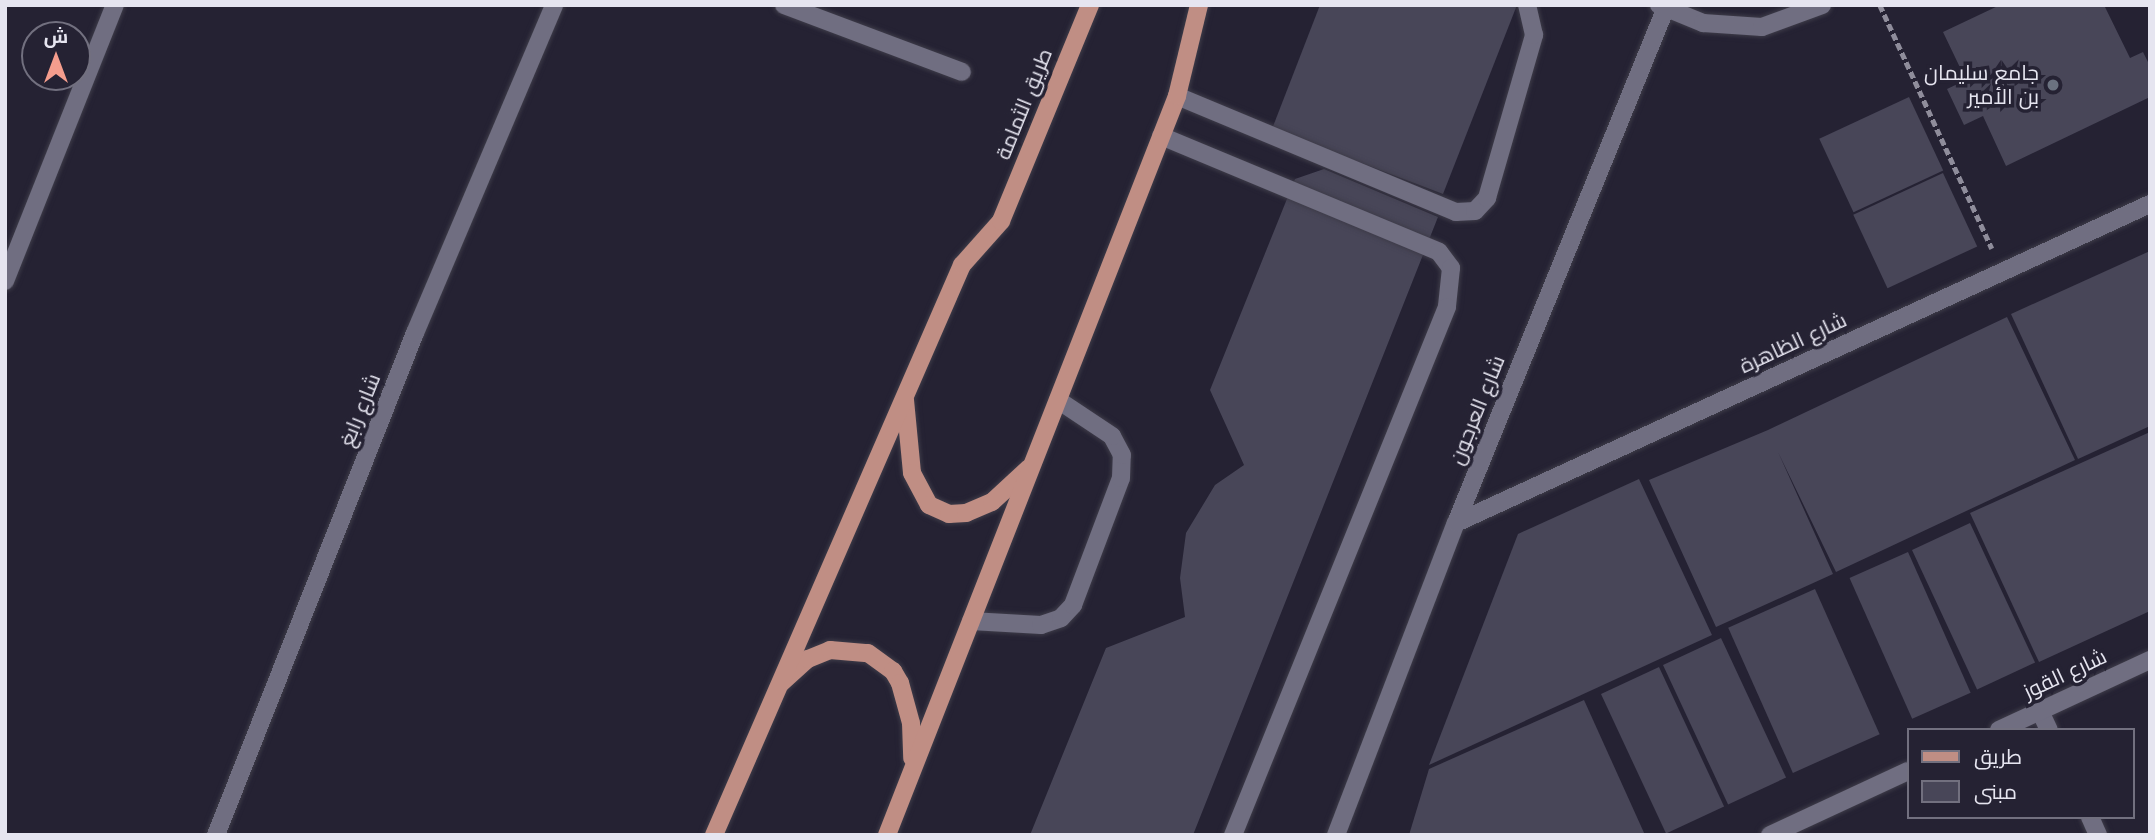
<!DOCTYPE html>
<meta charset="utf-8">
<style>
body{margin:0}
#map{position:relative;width:2155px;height:840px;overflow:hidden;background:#252233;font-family:"Libre Baskerville",Cairo,serif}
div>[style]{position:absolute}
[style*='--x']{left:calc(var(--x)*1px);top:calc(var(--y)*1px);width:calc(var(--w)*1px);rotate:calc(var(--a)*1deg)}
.building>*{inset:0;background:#484658;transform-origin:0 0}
.path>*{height:4.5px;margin-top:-2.25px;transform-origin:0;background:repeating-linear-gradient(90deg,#8f8d9b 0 7px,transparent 0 10.5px)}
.roads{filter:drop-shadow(0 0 2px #3e3c49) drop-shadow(0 0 2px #3e3c49)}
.lane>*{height:18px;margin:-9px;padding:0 9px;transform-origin:9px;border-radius:9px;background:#706e81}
.street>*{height:18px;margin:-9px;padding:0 9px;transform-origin:9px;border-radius:9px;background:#706e81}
.primary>*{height:18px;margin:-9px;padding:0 9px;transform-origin:9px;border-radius:9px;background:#c08e84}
.dots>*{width:19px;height:19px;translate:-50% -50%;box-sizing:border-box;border:4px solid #252233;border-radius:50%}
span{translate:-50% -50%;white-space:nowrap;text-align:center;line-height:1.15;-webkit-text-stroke:7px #252233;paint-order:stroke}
.poi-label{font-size:21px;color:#e6e5f0}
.right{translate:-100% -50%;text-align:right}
.street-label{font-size:21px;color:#e6e5f0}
.frame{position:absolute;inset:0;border:7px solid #e6e5f0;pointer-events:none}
.legend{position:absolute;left:1907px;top:728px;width:228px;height:91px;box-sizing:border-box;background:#252233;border:2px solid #72707f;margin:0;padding:9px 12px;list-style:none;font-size:21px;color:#e6e5f0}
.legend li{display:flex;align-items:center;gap:14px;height:35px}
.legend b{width:35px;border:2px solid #72707f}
.north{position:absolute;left:21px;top:21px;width:70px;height:70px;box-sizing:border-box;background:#252233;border:2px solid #72707f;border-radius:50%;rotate:0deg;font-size:19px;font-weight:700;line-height:28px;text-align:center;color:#e6e5f0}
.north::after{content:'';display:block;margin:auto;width:24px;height:32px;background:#f59d8d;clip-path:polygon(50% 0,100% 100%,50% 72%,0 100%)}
</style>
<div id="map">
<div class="building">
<i style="clip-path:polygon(1320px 5px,1517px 5px,1443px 194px,1272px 129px)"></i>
<i style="clip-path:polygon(2000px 5px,2109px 5px,2105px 7px,2130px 58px,2143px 52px,2150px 66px,2150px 97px,2006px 166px,1983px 116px,1964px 125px,1947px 89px,1966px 80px,1943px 32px)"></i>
<i style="left:1909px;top:97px;width:81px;height:99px;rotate:65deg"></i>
<i style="clip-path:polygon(1324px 169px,1438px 217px,1193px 835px,1030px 835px,1106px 648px,1185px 617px,1180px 578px,1186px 533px,1215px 485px,1244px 465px,1210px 390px,1295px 179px)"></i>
<i style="left:1943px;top:173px;width:81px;height:99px;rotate:65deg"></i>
<i style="clip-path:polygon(2150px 251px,2150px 426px,2078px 459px,2011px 314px)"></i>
<i style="clip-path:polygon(2007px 317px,2075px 460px,1836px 572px,1778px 452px,1833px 574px,1716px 627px,1649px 480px,1768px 430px)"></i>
<i style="clip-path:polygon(2150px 432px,2150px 611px,2039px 662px,1970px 513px)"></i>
<i style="clip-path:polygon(1639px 479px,1712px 635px,1429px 765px,1518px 534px)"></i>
<i style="left:1970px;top:523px;width:154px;height:64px;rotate:65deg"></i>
<i style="left:1908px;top:552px;width:154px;height:64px;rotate:66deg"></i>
<i style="left:1815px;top:589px;width:159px;height:95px;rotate:66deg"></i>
<i style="left:1721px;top:638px;width:154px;height:64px;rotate:65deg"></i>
<i style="left:1659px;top:667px;width:154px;height:64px;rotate:65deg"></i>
<i style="clip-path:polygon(1584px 700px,1645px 835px,1409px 835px,1429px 769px)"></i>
</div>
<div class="path">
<i style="--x:1880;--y:5;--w:268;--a:65.3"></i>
</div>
<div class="roads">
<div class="lane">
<i style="--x:1177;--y:96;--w:302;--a:22.6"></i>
<i style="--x:1456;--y:212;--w:19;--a:-3"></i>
<i style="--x:1475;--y:211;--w:18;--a:-47"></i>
<i style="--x:1487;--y:198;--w:170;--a:-73.9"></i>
<i style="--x:1534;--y:35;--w:31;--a:-103"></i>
<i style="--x:1161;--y:136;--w:301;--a:22.6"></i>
<i style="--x:1439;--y:252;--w:20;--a:53"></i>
<i style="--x:1451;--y:268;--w:39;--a:96"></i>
<i style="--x:1447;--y:307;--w:570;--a:112.06"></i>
<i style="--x:971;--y:621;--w:70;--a:3.3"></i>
<i style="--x:1041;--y:625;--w:21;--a:-19"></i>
<i style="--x:1061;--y:618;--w:18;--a:-47"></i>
<i style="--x:1073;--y:605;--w:136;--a:-69.3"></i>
<i style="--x:1121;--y:478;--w:23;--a:-88"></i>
<i style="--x:1122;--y:455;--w:21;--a:-118"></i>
<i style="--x:1112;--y:436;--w:65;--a:-146.3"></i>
</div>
<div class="street">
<i style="--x:784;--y:5;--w:190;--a:20.6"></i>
<i style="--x:1659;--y:5;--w:48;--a:22.2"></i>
<i style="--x:1703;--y:23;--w:59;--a:3.9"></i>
<i style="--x:1762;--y:27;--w:64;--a:-20.1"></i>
<i style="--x:5;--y:281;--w:297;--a:-68.3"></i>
<i style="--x:1456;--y:523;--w:764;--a:-24.69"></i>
<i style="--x:2040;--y:711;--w:21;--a:65"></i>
<i style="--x:1999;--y:730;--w:166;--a:-24.9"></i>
<i style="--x:2090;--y:817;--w:20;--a:66"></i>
<i style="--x:216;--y:835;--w:540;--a:-68.38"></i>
<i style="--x:415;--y:333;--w:356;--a:-67"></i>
<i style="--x:1336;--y:835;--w:334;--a:-69"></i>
<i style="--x:1456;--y:523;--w:559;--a:-67.84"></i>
<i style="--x:1770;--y:835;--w:152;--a:-24.9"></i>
</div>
<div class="primary">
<i style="--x:905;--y:400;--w:73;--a:84.5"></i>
<i style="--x:912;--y:473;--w:36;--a:62"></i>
<i style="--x:929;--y:505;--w:22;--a:24"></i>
<i style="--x:949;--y:514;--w:17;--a:-3"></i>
<i style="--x:966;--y:513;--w:28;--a:-23"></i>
<i style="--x:992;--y:502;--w:50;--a:-42.6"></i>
<i style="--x:781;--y:683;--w:36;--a:-42"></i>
<i style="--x:808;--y:659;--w:24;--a:-22"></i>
<i style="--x:830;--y:650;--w:38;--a:5"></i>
<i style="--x:868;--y:653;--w:31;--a:36"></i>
<i style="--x:893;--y:671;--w:14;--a:60"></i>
<i style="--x:900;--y:683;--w:41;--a:74.6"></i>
<i style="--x:911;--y:723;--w:35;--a:88"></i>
<i style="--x:714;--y:835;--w:622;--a:-66.49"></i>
<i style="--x:962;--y:265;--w:59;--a:-48.4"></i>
<i style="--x:1001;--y:221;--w:234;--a:-67.6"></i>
<i style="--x:887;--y:835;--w:794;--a:-68.57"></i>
<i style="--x:1177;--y:96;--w:94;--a:-76.4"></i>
</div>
</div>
<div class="dots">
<i style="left:2053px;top:85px;background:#6b7280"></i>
</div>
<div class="poi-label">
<span class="right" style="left:2039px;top:85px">جامع سليمان<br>بن الأمير</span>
</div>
<div class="street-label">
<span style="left:1024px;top:104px;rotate:-68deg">طريق الثمامة</span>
<span style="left:1793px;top:343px;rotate:-25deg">شارع الظاهرة</span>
<span style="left:360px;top:410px;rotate:-68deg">شارع رابغ</span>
<span style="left:1477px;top:410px;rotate:-68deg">شارع العرجون</span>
<span style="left:2065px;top:674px;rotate:-25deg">شارع القوز</span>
</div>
<div class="frame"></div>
<ul class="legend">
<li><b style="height:9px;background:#c08e84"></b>طريق</li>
<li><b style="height:19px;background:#484658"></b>مبنى</li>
</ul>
<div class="north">ش</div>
</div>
